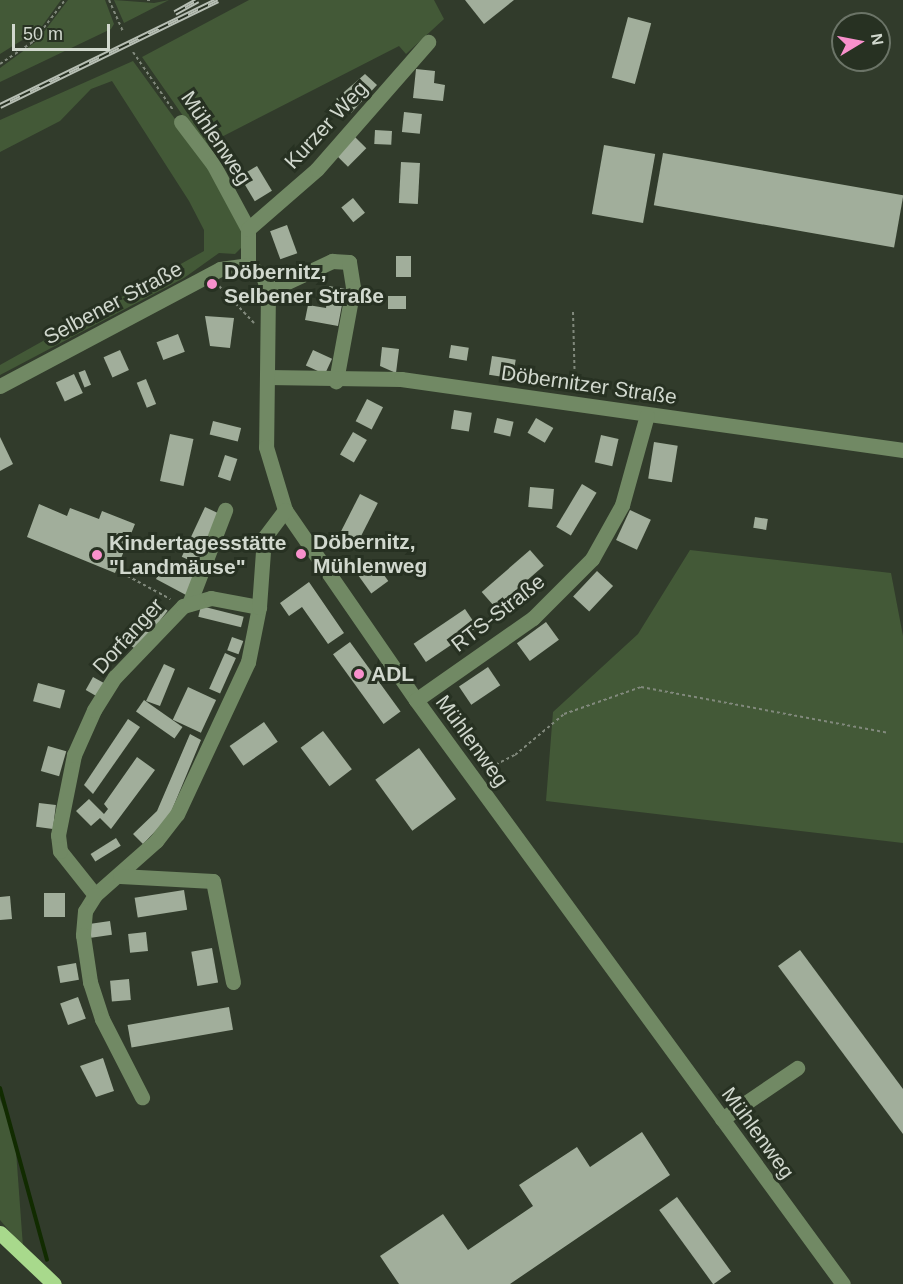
<!DOCTYPE html>
<meta charset="utf-8">
<style>
body{margin:0}
#map{position:relative;width:903px;height:1284px;overflow:hidden;background:#313b2b;font-family:Helvetica,sans-serif}
div>[style]{position:absolute}
[style*='--x']{left:calc(var(--x)*1px);top:calc(var(--y)*1px);width:calc(var(--w)*1px);rotate:calc(var(--a)*1deg)}
.green>*{inset:0;background:#435937}
.stream>*{height:4px;margin:-2px;padding:0 2px;transform-origin:2px;border-radius:2px;background:#112b00}
.building>*{inset:0;background:#a1ae9b;transform-origin:0 0}
.path>*{height:2px;margin-top:-1px;transform-origin:0;background:repeating-linear-gradient(90deg,#81897c 0 3px,transparent 0 6px)}
.minor>*{height:15px;margin:-7.5px;padding:0 7.5px;transform-origin:7.5px;border-radius:7.5px;background:#718964}
.major>*{height:15px;margin:-7.5px;padding:0 7.5px;transform-origin:7.5px;border-radius:7.5px;background:#a8d98c}
.rail>*{height:6px;margin-top:-3px;transform-origin:0;background:repeating-linear-gradient(90deg,#273122 0 11px,#b7bfb4 0 22px);box-sizing:border-box;border-block:2px solid #b7bfb4}
.dots>*{width:16px;height:16px;translate:-50% -50%;box-sizing:border-box;border:3px solid #273122;border-radius:50%}
span{translate:-50% -50%;white-space:nowrap;text-align:center;line-height:1.15;-webkit-text-stroke:6px #273122;paint-order:stroke}
.street-label{font-size:21px;color:#d1d8ce}
.poi-label{font-size:21px;color:#d1d8ce;font-weight:700}
.left{translate:0 -50%;text-align:left}
.north{position:absolute;left:831px;top:12px;width:60px;height:60px;box-sizing:border-box;background:#273122;border:2px solid #6b7467;border-radius:50%;rotate:80deg;font-size:16px;font-weight:700;line-height:24px;text-align:center;color:#d1d8ce}
.north::after{content:'';display:block;margin:auto;width:21px;height:27px;background:#f890cc;clip-path:polygon(50% 0,100% 100%,50% 72%,0 100%)}
.scale{position:absolute;left:12px;top:24px;width:98px;height:27px;box-sizing:border-box;border:3px solid #d1d8ce;border-top:0;padding-left:8px;font-size:18px;line-height:21px;white-space:nowrap;color:#d1d8ce;-webkit-text-stroke:4px #273122;paint-order:stroke}
</style>
<div id="map">
<div class="green">
<i style="clip-path:polygon(0 0,61px 0,40px 29px,0 54px)"></i>
<i style="clip-path:polygon(68px 0,105px 0,114px 24px,111px 29px,0 82px,0 68px,37px 41px)"></i>
<i style="clip-path:polygon(114px 0,154px 3px,169px 0,124px 23px)"></i>
<i style="clip-path:polygon(249px 0,434px 0,444px 19px,406px 54px,399px 46px,204px 146px,142px 57px)"></i>
<i style="clip-path:polygon(133px 61px,191px 141px,241px 225px,243px 246px,235px 254px,219px 253px,184px 278px,0 375px,0 365px,204px 251px,204px 230px,189px 201px,112px 81px,91px 89px,60px 121px,0 152px,0 120px)"></i>
<i style="clip-path:polygon(690px 550px,891px 573px,903px 636px,903px 843px,546px 801px,553px 712px,638px 634px)"></i>
<i style="clip-path:polygon(0 1099px,15px 1137px,23px 1247px,0 1220px)"></i>
</div>
<div class="stream">
<i style="--x:0;--y:1088;--w:178;--a:74.7"></i>
</div>
<div class="building">
<i style="clip-path:polygon(465px 0,514px 0,484px 24px)"></i>
<i style="left:628px;top:17px;width:24px;height:63px;rotate:15deg"></i>
<i style="clip-path:polygon(416px 69px,435px 71px,434px 83px,445px 85px,443px 101px,413px 98px)"></i>
<i style="clip-path:polygon(365px 74px,377px 85px,351px 113px,336px 99px)"></i>
<i style="left:404px;top:112px;width:18px;height:20px;rotate:6deg"></i>
<i style="left:375px;top:130px;width:17px;height:14px;rotate:3deg"></i>
<i style="left:355px;top:137px;width:16px;height:26px;rotate:45deg"></i>
<i style="left:604px;top:145px;width:52px;height:70px;rotate:10deg"></i>
<i style="left:663px;top:153px;width:244px;height:53px;rotate:10deg"></i>
<i style="left:401px;top:162px;width:19px;height:41px;rotate:3deg"></i>
<i style="left:257px;top:166px;width:29px;height:20px;rotate:59deg"></i>
<i style="left:353px;top:198px;width:19px;height:15px;rotate:51deg"></i>
<i style="left:287px;top:225px;width:30px;height:18px;rotate:70deg"></i>
<i style="left:396px;top:256px;width:15px;height:21px"></i>
<i style="clip-path:polygon(329px 286px,345px 289px,338px 326px,305px 320px,308px 305px,326px 308px)"></i>
<i style="left:406px;top:296px;width:13px;height:18px;rotate:90deg"></i>
<i style="clip-path:polygon(205px 316px,234px 318px,230px 348px,210px 346px)"></i>
<i style="left:178px;top:334px;width:19px;height:23px;rotate:69deg"></i>
<i style="left:451px;top:345px;width:18px;height:13px;rotate:9deg"></i>
<i style="clip-path:polygon(382px 347px,399px 349px,396px 373px,380px 366px)"></i>
<i style="left:120px;top:350px;width:22px;height:18px;rotate:66deg"></i>
<i style="left:313px;top:350px;width:21px;height:17px;rotate:25deg"></i>
<i style="left:492px;top:356px;width:24px;height:19px;rotate:9deg"></i>
<i style="left:85px;top:370px;width:16px;height:7px;rotate:68deg"></i>
<i style="left:74px;top:374px;width:21px;height:20px;rotate:65deg"></i>
<i style="left:146px;top:379px;width:27px;height:10px;rotate:68deg"></i>
<i style="left:367px;top:399px;width:18px;height:25px;rotate:27deg"></i>
<i style="left:454px;top:410px;width:18px;height:19px;rotate:9deg"></i>
<i style="left:497px;top:418px;width:17px;height:15px;rotate:13deg"></i>
<i style="left:536px;top:418px;width:20px;height:17px;rotate:30deg"></i>
<i style="left:213px;top:421px;width:29px;height:14px;rotate:14deg"></i>
<i style="left:353px;top:432px;width:16px;height:26px;rotate:30deg"></i>
<i style="left:170px;top:434px;width:24px;height:48px;rotate:12deg"></i>
<i style="left:601px;top:435px;width:18px;height:28px;rotate:13deg"></i>
<i style="clip-path:polygon(0 437px,13px 464px,0 471px)"></i>
<i style="left:654px;top:442px;width:24px;height:37px;rotate:9deg"></i>
<i style="left:225px;top:455px;width:13px;height:23px;rotate:18deg"></i>
<i style="left:582px;top:484px;width:17px;height:50px;rotate:31deg"></i>
<i style="left:530px;top:487px;width:24px;height:20px;rotate:5deg"></i>
<i style="left:360px;top:494px;width:20px;height:42px;rotate:27deg"></i>
<i style="clip-path:polygon(39px 504px,67px 516px,70px 508px,99px 519px,102px 511px,135px 524px,115px 573px,27px 537px)"></i>
<i style="left:205px;top:507px;width:17px;height:55px;rotate:25deg"></i>
<i style="left:630px;top:510px;width:23px;height:33px;rotate:25deg"></i>
<i style="left:755px;top:517px;width:13px;height:11px;rotate:9deg"></i>
<i style="left:530px;top:550px;width:21px;height:64px;rotate:49deg"></i>
<i style="left:373px;top:560px;width:26px;height:21px;rotate:54deg"></i>
<i style="clip-path:polygon(166px 561px,197px 573px,186px 595px,156px 579px)"></i>
<i style="left:597px;top:571px;width:22px;height:35px;rotate:43deg"></i>
<i style="clip-path:polygon(309px 582px,344px 633px,328px 644px,302px 607px,289px 616px,280px 603px)"></i>
<i style="left:159px;top:604px;width:11px;height:50px;rotate:38deg"></i>
<i style="left:201px;top:606px;width:44px;height:11px;rotate:14deg"></i>
<i style="left:465px;top:609px;width:22px;height:62px;rotate:56deg"></i>
<i style="left:546px;top:622px;width:22px;height:36px;rotate:54deg"></i>
<i style="left:232px;top:637px;width:12px;height:14px;rotate:20deg"></i>
<i style="left:350px;top:642px;width:86px;height:21px;rotate:54deg"></i>
<i style="left:225px;top:653px;width:12px;height:39px;rotate:24deg"></i>
<i style="clip-path:polygon(164px 664px,175px 669px,160px 706px,146px 701px)"></i>
<i style="left:488px;top:667px;width:22px;height:35px;rotate:56deg"></i>
<i style="left:93px;top:677px;width:13px;height:15px;rotate:29deg"></i>
<i style="left:38px;top:683px;width:28px;height:19px;rotate:15deg"></i>
<i style="left:188px;top:687px;width:31px;height:36px;rotate:25deg"></i>
<i style="left:144px;top:700px;width:47px;height:14px;rotate:35deg"></i>
<i style="clip-path:polygon(128px 719px,140px 727px,93px 794px,84px 785px)"></i>
<i style="left:264px;top:722px;width:24px;height:42px;rotate:55deg"></i>
<i style="left:323px;top:731px;width:48px;height:28px;rotate:53deg"></i>
<i style="clip-path:polygon(190px 734px,201px 740px,169px 817px,143px 844px,133px 834px,157px 811px)"></i>
<i style="left:48px;top:746px;width:19px;height:26px;rotate:16deg"></i>
<i style="left:419px;top:748px;width:63px;height:54px;rotate:54deg"></i>
<i style="clip-path:polygon(137px 757px,155px 770px,111px 829px,100px 818px,91px 826px,76px 811px,89px 799px,104px 814px,108px 809px,104px 804px)"></i>
<i style="left:39px;top:803px;width:17px;height:24px;rotate:7deg"></i>
<i style="left:116px;top:838px;width:9px;height:30px;rotate:58deg"></i>
<i style="left:184px;top:890px;width:20px;height:50px;rotate:81deg"></i>
<i style="left:44px;top:893px;width:21px;height:24px"></i>
<i style="clip-path:polygon(10px 896px,12px 919px,0 920px,0 897px)"></i>
<i style="left:110px;top:921px;width:14px;height:21px;rotate:82deg"></i>
<i style="left:146px;top:932px;width:19px;height:18px;rotate:84deg"></i>
<i style="left:212px;top:948px;width:35px;height:21px;rotate:80deg"></i>
<i style="clip-path:polygon(800px 950px,903px 1089px,903px 1134px,778px 966px)"></i>
<i style="left:76px;top:963px;width:17px;height:19px;rotate:80deg"></i>
<i style="left:129px;top:979px;width:21px;height:19px;rotate:85deg"></i>
<i style="left:78px;top:997px;width:23px;height:19px;rotate:70deg"></i>
<i style="left:229px;top:1007px;width:23px;height:103px;rotate:80deg"></i>
<i style="clip-path:polygon(103px 1058px,114px 1091px,96px 1097px,80px 1066px)"></i>
<i style="clip-path:polygon(642px 1132px,670px 1175px,510px 1284px,399px 1284px,380px 1256px,443px 1214px,468px 1250px,533px 1206px,519px 1185px,577px 1147px,590px 1167px)"></i>
<i style="left:677px;top:1197px;width:92px;height:22px;rotate:54deg"></i>
</div>
<div class="path">
<i style="--x:109;--y:0;--w:35;--a:66"></i>
<i style="--x:147;--y:0;--w:6;--a:0"></i>
<i style="--x:133;--y:52;--w:70;--a:55.4"></i>
<i style="--x:0;--y:64;--w:40;--a:-34"></i>
<i style="--x:33;--y:42;--w:53;--a:-52.7"></i>
<i style="--x:219;--y:286;--w:51;--a:46.6"></i>
<i style="--x:573;--y:312;--w:78;--a:88.5"></i>
<i style="--x:122;--y:573;--w:55;--a:28.4"></i>
<i style="--x:485;--y:770;--w:34;--a:-27"></i>
<i style="--x:515;--y:755;--w:64;--a:-39.9"></i>
<i style="--x:564;--y:714;--w:82;--a:-19.3"></i>
<i style="--x:641;--y:687;--w:251;--a:10.5"></i>
</div>
<div class="minor">
<i style="--x:181;--y:122;--w:53;--a:52.7"></i>
<i style="--x:213;--y:164;--w:74;--a:61.7"></i>
<i style="--x:248;--y:229;--w:36;--a:90"></i>
<i style="--x:248;--y:229;--w:91;--a:-41"></i>
<i style="--x:317;--y:169;--w:169;--a:-48.8"></i>
<i style="--x:268;--y:291;--w:71;--a:-25.1"></i>
<i style="--x:332;--y:261;--w:17;--a:3"></i>
<i style="--x:349;--y:262;--w:26;--a:81"></i>
<i style="--x:353;--y:288;--w:95;--a:100.4"></i>
<i style="--x:267;--y:377;--w:134;--a:0.9"></i>
<i style="--x:401;--y:379;--w:507;--a:8.05"></i>
<i style="--x:0;--y:386;--w:249;--a:-28"></i>
<i style="--x:220;--y:269;--w:28;--a:-8"></i>
<i style="--x:248;--y:265;--w:19;--a:36"></i>
<i style="--x:263;--y:276;--w:16;--a:72"></i>
<i style="--x:268;--y:291;--w:156;--a:90.7"></i>
<i style="--x:266;--y:447;--w:66;--a:73.2"></i>
<i style="--x:285;--y:510;--w:231;--a:55.4"></i>
<i style="--x:416;--y:700;--w:723;--a:53.83"></i>
<i style="--x:189;--y:604;--w:101;--a:-69"></i>
<i style="--x:259;--y:607;--w:56;--a:101.3"></i>
<i style="--x:248;--y:662;--w:168;--a:115"></i>
<i style="--x:177;--y:814;--w:34;--a:128"></i>
<i style="--x:156;--y:841;--w:81;--a:138.5"></i>
<i style="--x:95;--y:895;--w:56;--a:-128.5"></i>
<i style="--x:60;--y:851;--w:16;--a:-97"></i>
<i style="--x:58;--y:835;--w:82;--a:-78.7"></i>
<i style="--x:74;--y:755;--w:49;--a:-66"></i>
<i style="--x:94;--y:710;--w:39;--a:-58"></i>
<i style="--x:115;--y:677;--w:98;--a:-46.2"></i>
<i style="--x:183;--y:606;--w:29;--a:-16"></i>
<i style="--x:211;--y:598;--w:49;--a:10.6"></i>
<i style="--x:259;--y:607;--w:69;--a:-85.9"></i>
<i style="--x:264;--y:538;--w:35;--a:-53"></i>
<i style="--x:416;--y:700;--w:143;--a:-35"></i>
<i style="--x:533;--y:618;--w:83;--a:-45"></i>
<i style="--x:592;--y:559;--w:62;--a:-60.9"></i>
<i style="--x:622;--y:505;--w:93;--a:-74.5"></i>
<i style="--x:120;--y:876;--w:93;--a:3.1"></i>
<i style="--x:213;--y:881;--w:103;--a:78.8"></i>
<i style="--x:95;--y:895;--w:19;--a:122"></i>
<i style="--x:85;--y:911;--w:24;--a:95"></i>
<i style="--x:83;--y:935;--w:48;--a:81.5"></i>
<i style="--x:90;--y:982;--w:39;--a:72"></i>
<i style="--x:102;--y:1019;--w:88;--a:62.9"></i>
<i style="--x:722;--y:1119;--w:91;--a:-34.2"></i>
</div>
<div class="major">
<i style="--x:0;--y:1233;--w:74;--a:43.4"></i>
</div>
<div class="rail">
<i style="--x:175;--y:13;--w:26;--a:-29"></i>
<i style="--x:0;--y:106;--w:242;--a:-25.9"></i>
</div>
<div class="dots">
<i style="left:212px;top:284px;background:#f890cc"></i>
<i style="left:301px;top:554px;background:#f890cc"></i>
<i style="left:97px;top:555px;background:#f890cc"></i>
<i style="left:359px;top:674px;background:#f890cc"></i>
</div>
<div class="street-label">
<span style="left:326px;top:125px;rotate:-47deg">Kurzer Weg</span>
<span style="left:216px;top:138px;rotate:56deg">Mühlenweg</span>
<span style="left:113px;top:303px;rotate:-28deg">Selbener Straße</span>
<span style="left:589px;top:385px;rotate:8deg">Döbernitzer Straße</span>
<span style="left:498px;top:613px;rotate:-38deg">RTS-Straße</span>
<span style="left:128px;top:636px;rotate:-48deg">Dorfanger</span>
<span style="left:472px;top:741px;rotate:54deg">Mühlenweg</span>
<span style="left:758px;top:1133px;rotate:54deg">Mühlenweg</span>
</div>
<div class="poi-label">
<span class="left" style="left:224px;top:284px">Döbernitz,<br>Selbener Straße</span>
<span class="left" style="left:313px;top:554px">Döbernitz,<br>Mühlenweg</span>
<span class="left" style="left:109px;top:555px">Kindertagesstätte<br>"Landmäuse"</span>
<span class="left" style="left:371px;top:674px">ADL</span>
</div>
<div class="north">N</div>
<div class="scale">50 m</div>
</div>
